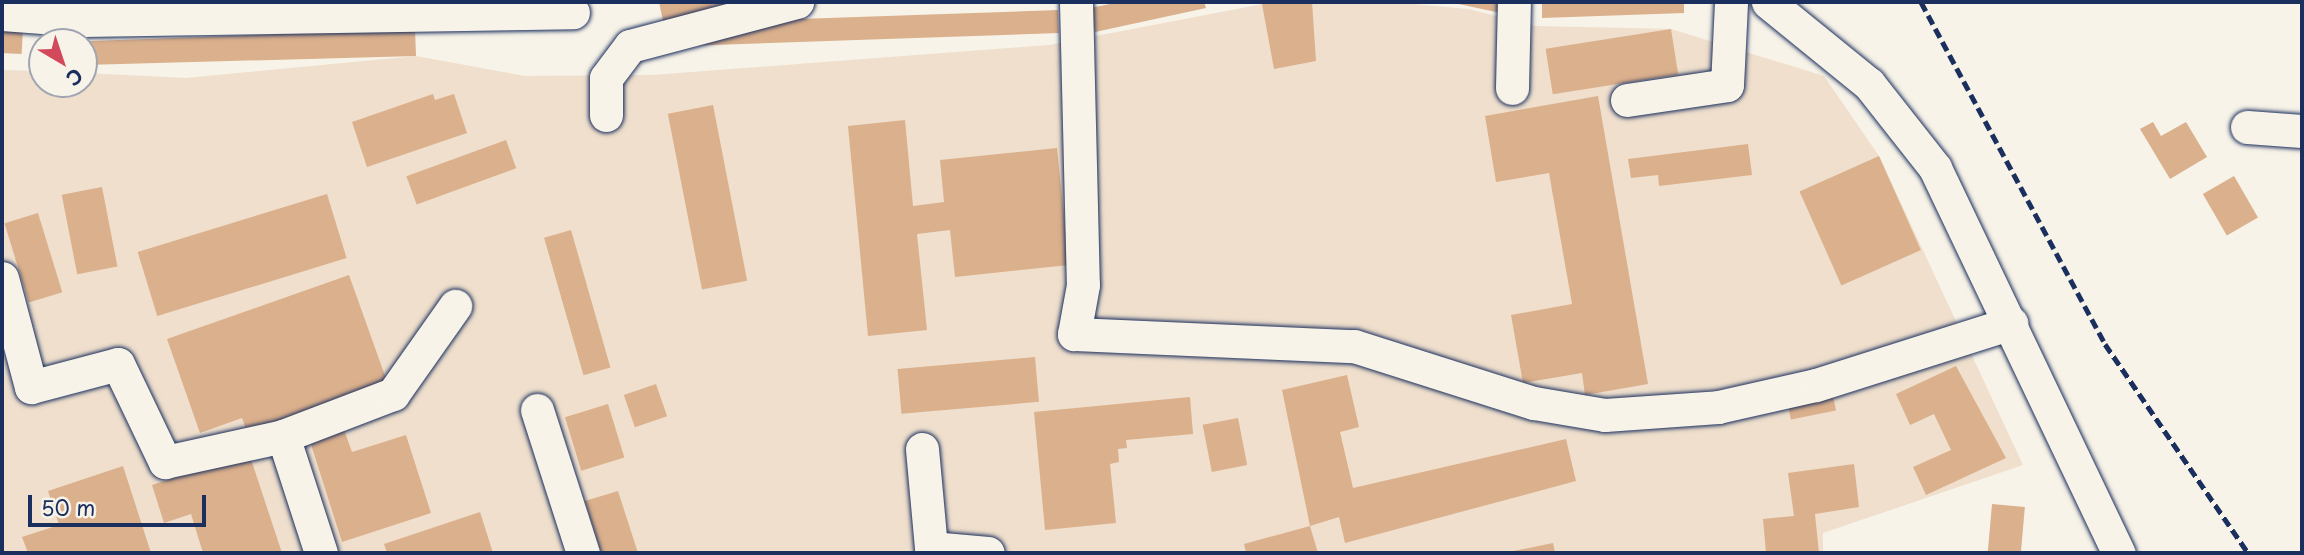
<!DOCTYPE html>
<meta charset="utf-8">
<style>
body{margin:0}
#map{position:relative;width:2304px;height:555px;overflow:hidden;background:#f7f3e8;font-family:"Playpen Sans",sans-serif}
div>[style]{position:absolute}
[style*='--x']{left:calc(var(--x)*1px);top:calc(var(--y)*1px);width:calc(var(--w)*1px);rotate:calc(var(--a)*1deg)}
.built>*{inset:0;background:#efdfcc}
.building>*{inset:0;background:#dbb08c;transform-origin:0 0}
.roads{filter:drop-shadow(0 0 2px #1b2f5e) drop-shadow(0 0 2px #1b2f5e)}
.minor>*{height:33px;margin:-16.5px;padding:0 16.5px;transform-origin:16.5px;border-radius:16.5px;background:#f7f3e8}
.rail>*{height:5px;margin-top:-2.5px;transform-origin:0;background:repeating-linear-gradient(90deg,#1b2f5e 0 10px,transparent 0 15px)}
span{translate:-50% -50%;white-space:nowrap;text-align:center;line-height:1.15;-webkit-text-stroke:5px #f7f3e8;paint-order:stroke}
.frame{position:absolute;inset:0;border:4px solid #1b2f5e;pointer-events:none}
.north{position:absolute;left:28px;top:28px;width:70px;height:70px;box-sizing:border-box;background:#f7f3e8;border:2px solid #9fa5b1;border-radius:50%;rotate:141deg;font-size:19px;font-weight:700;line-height:28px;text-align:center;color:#1b2f5e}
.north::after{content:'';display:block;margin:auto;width:24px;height:32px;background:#d1495b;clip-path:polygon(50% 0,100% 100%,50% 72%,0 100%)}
.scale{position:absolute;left:28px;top:495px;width:178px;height:32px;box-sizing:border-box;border:4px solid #1b2f5e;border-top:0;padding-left:9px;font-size:21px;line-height:24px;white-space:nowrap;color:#1b2f5e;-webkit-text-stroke:5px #f7f3e8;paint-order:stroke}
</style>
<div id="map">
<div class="built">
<i style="clip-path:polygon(1273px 2px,1391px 2px,1468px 9px,1536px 26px,1671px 29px,1824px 76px,1879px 156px,2023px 465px,1823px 533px,1823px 553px,2px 553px,2px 70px,42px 71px,42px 84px,84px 84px,84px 73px,186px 78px,416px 56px,525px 76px,652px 75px,1049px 45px)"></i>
</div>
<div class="building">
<i style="clip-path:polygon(659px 2px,743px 2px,663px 21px)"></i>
<i style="clip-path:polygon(1120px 2px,1204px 2px,1206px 8px,1095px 32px,1090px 8px)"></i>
<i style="clip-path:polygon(1312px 2px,1316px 61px,1274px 69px,1262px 4px)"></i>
<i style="clip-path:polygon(1449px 2px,1504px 2px,1501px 13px)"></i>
<i style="clip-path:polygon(1542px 2px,1684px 2px,1684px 13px,1542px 18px)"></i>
<i style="left:1058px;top:10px;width:23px;height:381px;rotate:88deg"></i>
<i style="left:2px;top:27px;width:21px;height:26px;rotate:3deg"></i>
<i style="clip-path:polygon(415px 29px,416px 56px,84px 65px,84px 42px,65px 42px)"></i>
<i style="left:1671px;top:29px;width:46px;height:127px;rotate:81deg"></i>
<i style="clip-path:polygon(433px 94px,435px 100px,454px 94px,467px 133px,367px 167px,352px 122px)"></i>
<i style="clip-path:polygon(1598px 96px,1648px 384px,1585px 395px,1582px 373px,1523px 383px,1511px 315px,1572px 304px,1549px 173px,1496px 182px,1485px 116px)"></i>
<i style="left:713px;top:105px;width:179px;height:46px;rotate:79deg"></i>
<i style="clip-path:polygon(905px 120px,913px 206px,944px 202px,940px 160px,1057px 148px,1069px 265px,955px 277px,950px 230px,917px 234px,927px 330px,868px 336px,848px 126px)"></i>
<i style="clip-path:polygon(2153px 122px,2161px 136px,2186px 122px,2207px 157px,2170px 179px,2140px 129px)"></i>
<i style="left:506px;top:140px;width:30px;height:106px;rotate:70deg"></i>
<i style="clip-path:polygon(1748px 144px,1752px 175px,1659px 186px,1658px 175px,1631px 178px,1628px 159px)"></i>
<i style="left:1879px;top:156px;width:103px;height:87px;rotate:66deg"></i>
<i style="left:2234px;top:176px;width:48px;height:36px;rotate:60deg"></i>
<i style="left:102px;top:187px;width:81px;height:41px;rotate:79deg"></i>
<i style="left:327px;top:194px;width:67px;height:198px;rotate:73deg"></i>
<i style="left:38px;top:213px;width:83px;height:35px;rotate:73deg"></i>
<i style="left:571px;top:230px;width:143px;height:28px;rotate:74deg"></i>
<i style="clip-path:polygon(349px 275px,389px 387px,249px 437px,242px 418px,200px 433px,167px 339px)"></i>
<i style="left:1035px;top:357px;width:45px;height:138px;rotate:85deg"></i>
<i style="clip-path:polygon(1956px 366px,2006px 458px,1926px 495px,1913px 467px,1951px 450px,1934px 414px,1910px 425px,1896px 394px)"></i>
<i style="clip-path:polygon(1347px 375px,1359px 427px,1340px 432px,1353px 488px,1566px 439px,1576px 481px,1345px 543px,1339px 517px,1310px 526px,1282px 390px)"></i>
<i style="left:656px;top:384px;width:34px;height:34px;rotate:71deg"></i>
<i style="left:1832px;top:390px;width:21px;height:46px;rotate:79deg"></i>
<i style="clip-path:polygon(1190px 397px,1193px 434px,1126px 440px,1127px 448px,1118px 449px,1119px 462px,1110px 464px,1116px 523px,1045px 530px,1034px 412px)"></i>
<i style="left:608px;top:404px;width:56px;height:45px;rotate:73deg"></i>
<i style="left:1238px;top:418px;width:48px;height:36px;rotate:79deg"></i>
<i style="clip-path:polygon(343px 427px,352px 452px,406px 435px,431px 513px,342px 542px,309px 438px)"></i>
<i style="clip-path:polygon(249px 453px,282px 553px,203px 553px,191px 514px,164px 523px,152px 485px)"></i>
<i style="clip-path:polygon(1854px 464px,1859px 507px,1815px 514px,1819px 553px,1766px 553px,1763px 519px,1794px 516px,1788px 473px)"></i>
<i style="clip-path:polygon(123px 466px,151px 553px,28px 553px,22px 537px,59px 525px,48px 491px)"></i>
<i style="clip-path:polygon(618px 491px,638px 553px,601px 553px,585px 501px)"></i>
<i style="left:1992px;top:504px;width:33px;height:49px;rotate:5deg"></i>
<i style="clip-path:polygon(480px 512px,493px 553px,387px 553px,384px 544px)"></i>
<i style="clip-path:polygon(1310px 526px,1318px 553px,1246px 553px,1244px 544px)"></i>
<i style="clip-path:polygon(1553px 543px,1555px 553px,1509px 553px,1509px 552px)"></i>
</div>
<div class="roads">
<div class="minor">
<i style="--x:1076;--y:2;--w:283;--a:88.6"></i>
<i style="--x:1083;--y:285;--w:50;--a:100.4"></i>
<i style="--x:1074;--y:334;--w:280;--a:2.5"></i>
<i style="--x:1354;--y:346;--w:189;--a:17.6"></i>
<i style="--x:1534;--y:403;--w:72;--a:9.6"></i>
<i style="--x:1605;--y:415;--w:113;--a:-4"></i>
<i style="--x:1718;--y:407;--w:100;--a:-12.7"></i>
<i style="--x:1816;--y:385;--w:205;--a:-17.6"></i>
<i style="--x:1768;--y:2;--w:130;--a:39.1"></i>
<i style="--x:1869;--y:84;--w:107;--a:51.8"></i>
<i style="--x:1935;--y:168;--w:427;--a:64.5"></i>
<i style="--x:2;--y:14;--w:81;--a:4.2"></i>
<i style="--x:83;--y:20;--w:21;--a:-59"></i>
<i style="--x:83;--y:20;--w:490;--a:-0.9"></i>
<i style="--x:1512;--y:88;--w:86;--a:-88.7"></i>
<i style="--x:1627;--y:100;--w:101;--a:-8.5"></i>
<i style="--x:1727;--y:85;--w:83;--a:-87.2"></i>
<i style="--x:606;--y:115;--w:37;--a:-90"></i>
<i style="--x:606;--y:78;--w:40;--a:-53"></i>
<i style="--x:630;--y:46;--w:173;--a:-14.8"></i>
<i style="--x:2247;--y:127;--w:55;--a:4.2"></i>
<i style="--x:2;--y:278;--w:113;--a:75.1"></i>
<i style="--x:31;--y:387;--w:90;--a:-14.8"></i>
<i style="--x:118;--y:364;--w:109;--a:64.4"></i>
<i style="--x:165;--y:462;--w:121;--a:-12.4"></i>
<i style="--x:283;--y:436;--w:123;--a:72"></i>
<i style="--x:537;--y:410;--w:150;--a:72.2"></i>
<i style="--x:283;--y:436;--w:118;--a:-20.9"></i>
<i style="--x:393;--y:394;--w:108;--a:-54.8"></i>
<i style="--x:922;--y:449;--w:99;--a:84.8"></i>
<i style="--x:931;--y:548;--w:57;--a:5"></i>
</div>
</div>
<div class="rail">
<i style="--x:1921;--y:2;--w:388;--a:61.7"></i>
<i style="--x:2105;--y:344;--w:253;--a:55.6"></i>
</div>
<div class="frame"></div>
<div class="north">С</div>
<div class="scale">50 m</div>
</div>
